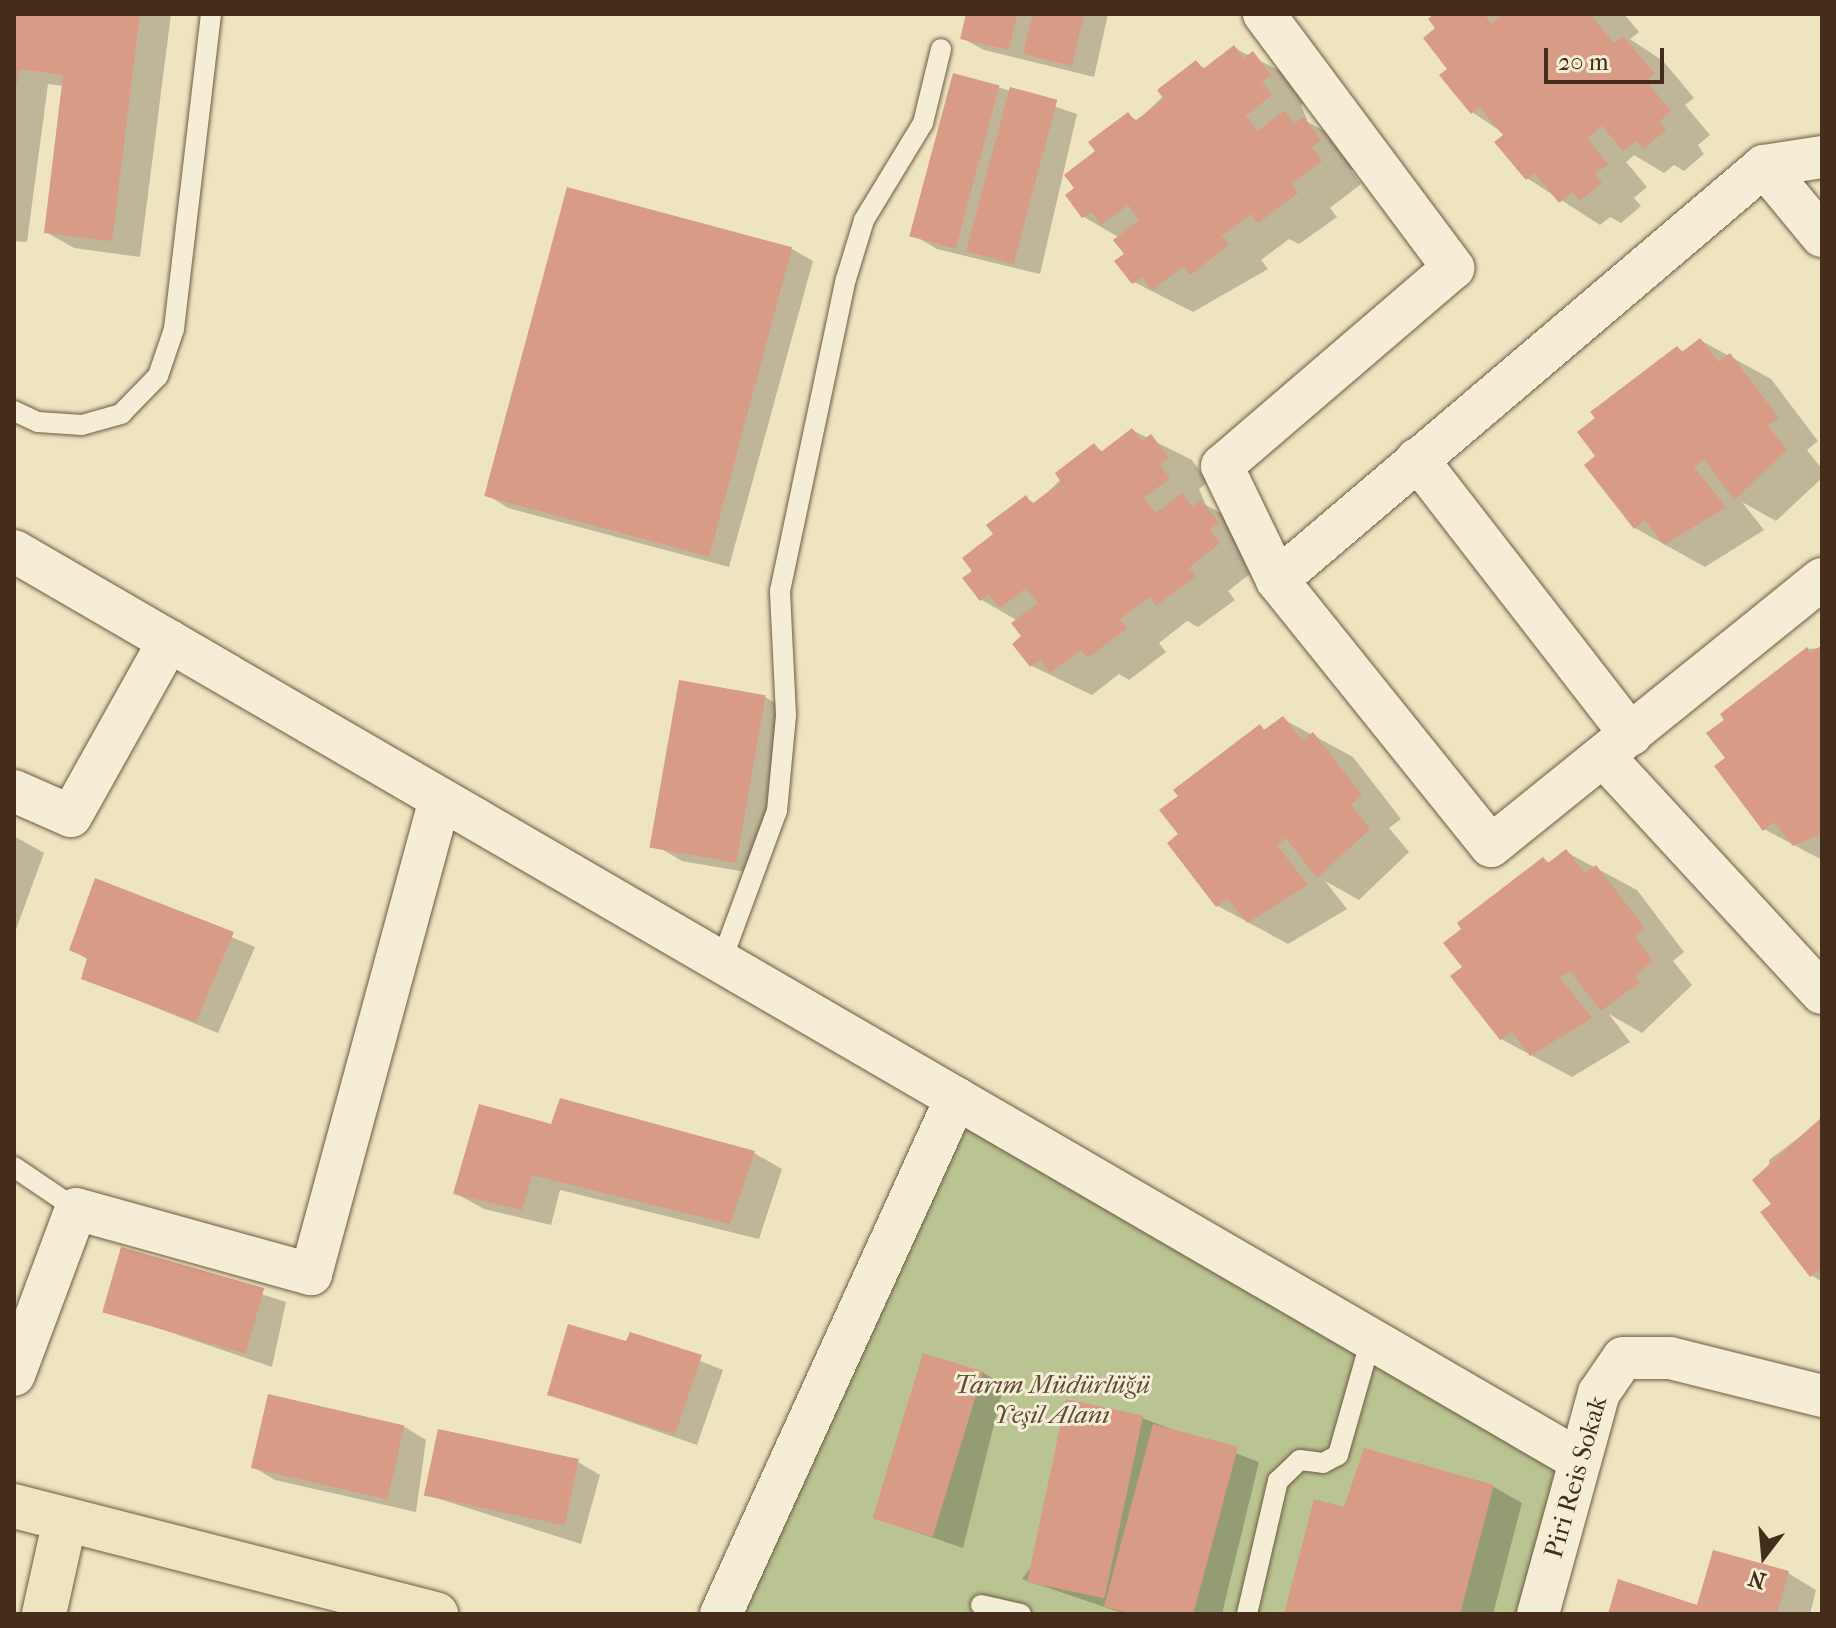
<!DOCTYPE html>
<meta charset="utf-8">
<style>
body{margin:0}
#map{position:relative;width:1836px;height:1628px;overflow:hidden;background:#efe4c0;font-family:"IM FELL French Canon",serif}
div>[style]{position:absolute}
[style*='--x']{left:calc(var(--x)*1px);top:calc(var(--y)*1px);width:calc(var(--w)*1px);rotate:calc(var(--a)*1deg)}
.green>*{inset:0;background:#bac492}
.shadow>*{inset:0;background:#0003}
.building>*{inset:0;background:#d79b86;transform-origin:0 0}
.roads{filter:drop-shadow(0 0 2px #6f5b44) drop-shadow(0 0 2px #6f5b44)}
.lane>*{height:20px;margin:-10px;padding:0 10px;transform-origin:10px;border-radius:10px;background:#f5edd6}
.street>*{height:42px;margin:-21px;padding:0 21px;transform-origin:21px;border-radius:21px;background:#f5edd6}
.primary>*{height:44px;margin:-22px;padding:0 22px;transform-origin:22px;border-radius:22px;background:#efe4c0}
span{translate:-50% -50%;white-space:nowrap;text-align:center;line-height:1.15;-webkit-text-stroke:6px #f5edd6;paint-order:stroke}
.park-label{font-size:26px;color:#5c4b32;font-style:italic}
.street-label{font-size:26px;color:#442d1a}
.frame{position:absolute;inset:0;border:16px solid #442d1a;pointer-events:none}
.north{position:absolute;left:1724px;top:1516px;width:80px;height:80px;-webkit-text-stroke:6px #f5edd6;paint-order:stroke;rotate:196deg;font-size:22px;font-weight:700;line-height:32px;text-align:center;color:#442d1a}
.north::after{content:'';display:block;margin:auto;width:28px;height:36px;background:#442d1a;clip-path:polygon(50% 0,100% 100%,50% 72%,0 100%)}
.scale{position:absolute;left:1544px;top:48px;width:120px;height:36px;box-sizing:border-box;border:4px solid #442d1a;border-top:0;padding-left:10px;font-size:24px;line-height:28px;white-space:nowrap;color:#442d1a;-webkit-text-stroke:6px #f5edd6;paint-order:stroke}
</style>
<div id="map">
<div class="green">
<i style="clip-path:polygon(956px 1098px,1579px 1460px,1538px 1614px,721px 1614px)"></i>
</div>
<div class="shadow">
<i style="clip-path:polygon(14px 14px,171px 14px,140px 257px,74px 248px,46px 232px,64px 86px,48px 84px,27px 242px,14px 241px)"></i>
<i style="clip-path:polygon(968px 14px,1108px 14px,1094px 77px,984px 50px,962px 38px)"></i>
<i style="clip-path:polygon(1437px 14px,1624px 14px,1639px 32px,1630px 39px,1663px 61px,1694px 98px,1685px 105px,1710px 135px,1698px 145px,1704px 154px,1684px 171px,1674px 165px,1664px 173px,1634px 155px,1626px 162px,1647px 187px,1634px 198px,1641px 206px,1621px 223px,1610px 217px,1600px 225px,1527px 178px,1506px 135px,1472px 112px)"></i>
<i style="clip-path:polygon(1234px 48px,1293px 77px,1310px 99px,1301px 105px,1308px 122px,1344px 142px,1360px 164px,1351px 171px,1361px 184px,1330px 208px,1337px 217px,1299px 244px,1289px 239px,1261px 260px,1268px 269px,1193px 312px,1134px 282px,1120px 238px,1084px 217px,1076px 188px,1128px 115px,1138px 121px,1196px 63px,1206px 69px)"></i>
<i style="clip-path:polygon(998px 87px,1077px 114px,1040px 274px,937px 249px,915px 236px)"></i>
<i style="clip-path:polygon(569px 189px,792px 249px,813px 261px,729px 567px,508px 508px,487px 495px)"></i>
<i style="clip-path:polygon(1700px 340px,1771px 379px,1818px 441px,1807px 450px,1822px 469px,1822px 478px,1776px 521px,1742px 502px,1764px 530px,1705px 567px,1635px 528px,1598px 457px,1677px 348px,1684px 352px)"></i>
<i style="clip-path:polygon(1132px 430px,1192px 460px,1208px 482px,1199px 489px,1206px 505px,1242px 525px,1259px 567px,1228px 591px,1235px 600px,1198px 627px,1187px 621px,1159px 643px,1166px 652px,1129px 680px,1119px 674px,1092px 695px,1032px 666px,1018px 621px,982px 600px,965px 579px,1026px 498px,1036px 504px,1094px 446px,1104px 452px)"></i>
<i style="clip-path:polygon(1822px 648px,1822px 860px,1764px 829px,1728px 758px,1807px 649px)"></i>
<i style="clip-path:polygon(765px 697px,787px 710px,763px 875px,682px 861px,660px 848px)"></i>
<i style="clip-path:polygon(1283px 719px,1353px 757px,1401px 819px,1389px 828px,1409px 852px,1359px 900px,1325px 881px,1347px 909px,1288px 944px,1218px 906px,1181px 834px,1260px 727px,1267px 731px)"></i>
<i style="clip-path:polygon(14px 836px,44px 853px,14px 935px)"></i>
<i style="clip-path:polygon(1566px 852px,1637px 890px,1684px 952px,1673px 961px,1692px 985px,1642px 1033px,1609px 1014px,1630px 1042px,1572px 1077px,1501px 1039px,1464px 967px,1543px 859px,1551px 864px)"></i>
<i style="clip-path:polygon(96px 880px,255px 947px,218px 1033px,83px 978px,89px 960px,71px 949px)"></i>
<i style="clip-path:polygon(1822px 1120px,1822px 1282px,1811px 1275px,1774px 1204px,1769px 1160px)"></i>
<i style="clip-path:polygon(552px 1127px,754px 1153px,782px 1169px,759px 1239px,560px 1190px,551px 1225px,484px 1209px,455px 1193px)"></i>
<i style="clip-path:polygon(123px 1250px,286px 1302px,272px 1367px,114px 1313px)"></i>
<i style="clip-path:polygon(631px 1334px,723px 1370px,697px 1445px,549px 1394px,628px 1344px)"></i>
<i style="clip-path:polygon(982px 1372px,1004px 1385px,963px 1548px,878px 1519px)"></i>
<i style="clip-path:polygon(1142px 1418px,1259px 1462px,1222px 1614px,1125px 1614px,1022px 1579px)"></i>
<i style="clip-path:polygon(405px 1427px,426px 1440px,416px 1512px,275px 1480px,253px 1467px)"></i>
<i style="clip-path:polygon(578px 1462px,600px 1475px,581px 1544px,427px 1495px)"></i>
<i style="clip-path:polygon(1494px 1487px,1522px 1503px,1493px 1614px,1286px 1614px,1345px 1510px)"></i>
<i style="clip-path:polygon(1788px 1573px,1816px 1590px,1810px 1614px,1610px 1614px,1698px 1608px)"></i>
</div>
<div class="building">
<i style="clip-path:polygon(14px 14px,140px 14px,112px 241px,44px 233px,63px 75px,20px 69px,14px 97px)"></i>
<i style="clip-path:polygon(966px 14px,1017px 14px,1009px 50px,960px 39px)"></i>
<i style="clip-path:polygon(1033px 14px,1084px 14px,1072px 66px,1023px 54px)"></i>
<i style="clip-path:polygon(1434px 14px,1484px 14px,1492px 24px,1503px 14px,1590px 14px,1614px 43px,1623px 36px,1655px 74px,1646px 81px,1671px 111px,1659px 122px,1666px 130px,1643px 149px,1636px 141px,1623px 151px,1602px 126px,1587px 138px,1608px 164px,1595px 174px,1602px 183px,1580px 201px,1572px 192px,1559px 203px,1534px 173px,1526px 180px,1494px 142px,1503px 135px,1479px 107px,1471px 114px,1439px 75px,1447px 69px,1423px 38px,1435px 28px,1428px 19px)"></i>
<i style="clip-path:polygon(1234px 45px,1244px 58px,1253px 51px,1271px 75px,1262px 82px,1272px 95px,1246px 116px,1258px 131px,1284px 110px,1294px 124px,1303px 117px,1321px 140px,1312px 147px,1322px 161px,1291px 184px,1298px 193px,1258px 223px,1251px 214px,1222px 236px,1229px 245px,1190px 275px,1183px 267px,1152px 290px,1142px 277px,1132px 284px,1114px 261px,1124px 254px,1113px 240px,1139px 220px,1128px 205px,1101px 225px,1092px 212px,1082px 218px,1065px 195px,1074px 188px,1064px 175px,1095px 151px,1088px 142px,1128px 112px,1135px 121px,1164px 99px,1157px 90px,1196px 60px,1203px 69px)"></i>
<i style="left:953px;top:73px;width:48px;height:169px;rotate:15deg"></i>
<i style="left:1010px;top:87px;width:49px;height:170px;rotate:15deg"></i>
<i style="left:567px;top:187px;width:233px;height:320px;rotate:15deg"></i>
<i style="clip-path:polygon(1700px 338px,1719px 362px,1730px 353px,1779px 418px,1768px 426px,1787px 450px,1734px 500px,1704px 459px,1694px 467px,1726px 507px,1664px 545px,1645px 520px,1634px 529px,1584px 465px,1595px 456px,1577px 432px,1595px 418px,1590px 412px,1677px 346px,1682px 352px)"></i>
<i style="clip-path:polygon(1132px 428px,1142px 441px,1151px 434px,1169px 458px,1160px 465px,1170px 478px,1144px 498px,1156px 513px,1182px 493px,1192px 507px,1201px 500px,1219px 523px,1210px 530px,1220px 543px,1189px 568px,1196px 576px,1156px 606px,1150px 597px,1120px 619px,1127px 628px,1088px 658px,1081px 650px,1050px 673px,1040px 660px,1030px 667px,1012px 644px,1021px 636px,1011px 623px,1038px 603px,1026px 588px,1000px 608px,989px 595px,980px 601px,962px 578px,972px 571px,962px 558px,993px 534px,986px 525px,1026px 495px,1032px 504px,1061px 482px,1055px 473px,1094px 443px,1101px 452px)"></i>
<i style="clip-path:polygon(1822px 645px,1822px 833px,1793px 846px,1774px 822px,1763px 831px,1714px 766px,1725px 758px,1706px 733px,1724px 720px,1720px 714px,1807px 647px,1811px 653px)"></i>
<i style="left:679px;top:680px;width:88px;height:170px;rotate:10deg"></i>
<i style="clip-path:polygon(1283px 716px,1302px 740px,1313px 732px,1362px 795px,1351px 805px,1370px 829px,1317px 878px,1286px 838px,1277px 845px,1308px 885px,1247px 923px,1228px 899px,1216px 907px,1167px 843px,1178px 834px,1159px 810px,1178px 796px,1173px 790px,1260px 724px,1264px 730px)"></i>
<i style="clip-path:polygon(1566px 849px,1585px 873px,1596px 865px,1645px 928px,1635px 937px,1653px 961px,1635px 976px,1640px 982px,1601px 1011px,1570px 971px,1560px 978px,1592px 1018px,1530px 1056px,1512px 1032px,1500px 1040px,1450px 976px,1462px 967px,1443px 943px,1461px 929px,1457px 923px,1543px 857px,1548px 863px)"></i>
<i style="clip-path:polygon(95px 878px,234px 932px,196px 1022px,81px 979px,87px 958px,69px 950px)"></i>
<i style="clip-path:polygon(560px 1098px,755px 1151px,730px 1224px,532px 1175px,522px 1210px,453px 1194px,479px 1104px,551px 1124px)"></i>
<i style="clip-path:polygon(1822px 1117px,1822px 1268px,1810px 1277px,1760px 1212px,1771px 1204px,1752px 1180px)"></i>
<i style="left:121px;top:1247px;width:149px;height:68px;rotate:16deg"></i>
<i style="clip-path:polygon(568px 1324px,626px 1341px,630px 1332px,702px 1355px,675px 1434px,547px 1395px)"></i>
<i style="left:923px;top:1353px;width:63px;height:173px;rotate:17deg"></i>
<i style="left:268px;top:1394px;width:140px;height:76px;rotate:13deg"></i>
<i style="left:1066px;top:1399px;width:79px;height:187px;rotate:12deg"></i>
<i style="left:1153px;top:1424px;width:88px;height:189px;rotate:15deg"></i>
<i style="left:438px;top:1429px;width:144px;height:68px;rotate:12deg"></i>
<i style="clip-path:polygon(1364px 1448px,1494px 1485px,1460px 1614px,1284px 1614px,1314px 1499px,1344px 1507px)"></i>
<i style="clip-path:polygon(1713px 1550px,1789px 1571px,1777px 1614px,1608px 1614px,1618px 1579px,1697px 1605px)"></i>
</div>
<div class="roads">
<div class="lane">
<i style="--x:14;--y:411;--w:26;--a:25"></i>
<i style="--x:38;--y:422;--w:44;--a:3.9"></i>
<i style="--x:82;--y:425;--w:41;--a:-15.8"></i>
<i style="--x:121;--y:414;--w:53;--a:-45.8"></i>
<i style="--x:158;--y:376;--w:50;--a:-71.2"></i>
<i style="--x:174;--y:329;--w:317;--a:-83.3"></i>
<i style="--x:721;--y:962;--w:161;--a:-69.7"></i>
<i style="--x:777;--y:811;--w:96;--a:-84.6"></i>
<i style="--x:786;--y:715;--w:124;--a:-92.8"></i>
<i style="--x:780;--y:591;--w:319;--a:-78.1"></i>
<i style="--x:846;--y:279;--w:62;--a:-73"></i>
<i style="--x:864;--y:220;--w:114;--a:-58.7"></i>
<i style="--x:923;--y:123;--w:76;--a:-76.3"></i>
<i style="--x:14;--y:1167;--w:75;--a:34.1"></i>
<i style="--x:981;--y:1605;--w:41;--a:12.7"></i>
<i style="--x:1247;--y:1614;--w:137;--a:-76.9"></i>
<i style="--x:1278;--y:1481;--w:30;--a:-44"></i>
<i style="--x:1300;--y:1460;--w:23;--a:7"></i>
<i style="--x:1323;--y:1463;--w:17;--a:-28"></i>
<i style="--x:1338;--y:1455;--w:121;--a:-74.1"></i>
</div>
<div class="street">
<i style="--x:1264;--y:14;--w:317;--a:53.3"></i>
<i style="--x:1453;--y:268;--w:304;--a:139.4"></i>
<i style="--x:1222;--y:466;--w:127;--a:64.2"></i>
<i style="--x:1277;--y:580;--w:341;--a:51.2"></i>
<i style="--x:1491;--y:846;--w:425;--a:-38.9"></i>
<i style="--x:1764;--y:166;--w:59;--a:-8.8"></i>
<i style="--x:1417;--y:459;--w:349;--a:52.2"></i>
<i style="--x:14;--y:551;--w:1810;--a:30.15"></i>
<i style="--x:1277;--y:580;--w:639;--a:-40.37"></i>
<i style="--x:1764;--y:166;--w:91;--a:50.4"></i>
<i style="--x:1604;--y:757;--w:321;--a:47.3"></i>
<i style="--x:14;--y:791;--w:62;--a:23.7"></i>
<i style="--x:71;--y:816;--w:201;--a:-60.8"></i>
<i style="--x:14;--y:1375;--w:177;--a:-69.5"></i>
<i style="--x:76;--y:1209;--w:244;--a:15.5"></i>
<i style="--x:311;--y:1274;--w:492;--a:-74.8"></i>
<i style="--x:721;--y:1614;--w:567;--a:-65.51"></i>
<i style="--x:1538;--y:1614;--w:229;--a:-74.6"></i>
<i style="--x:1599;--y:1393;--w:42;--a:-55.6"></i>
<i style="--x:1623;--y:1358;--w:47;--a:0"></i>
<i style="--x:1670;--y:1358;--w:157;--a:14"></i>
</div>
<div class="primary">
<i style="--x:14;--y:1506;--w:436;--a:14.4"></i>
<i style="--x:44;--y:1614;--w:96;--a:-77.4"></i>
</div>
</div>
<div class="park-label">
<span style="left:1052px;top:1400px">Tarım Müdürlüğü<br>Yeşil Alanı</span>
</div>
<div class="street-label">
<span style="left:1576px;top:1477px;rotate:-74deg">Piri Reis Sokak</span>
</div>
<div class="frame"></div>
<div class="north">N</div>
<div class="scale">20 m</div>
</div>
